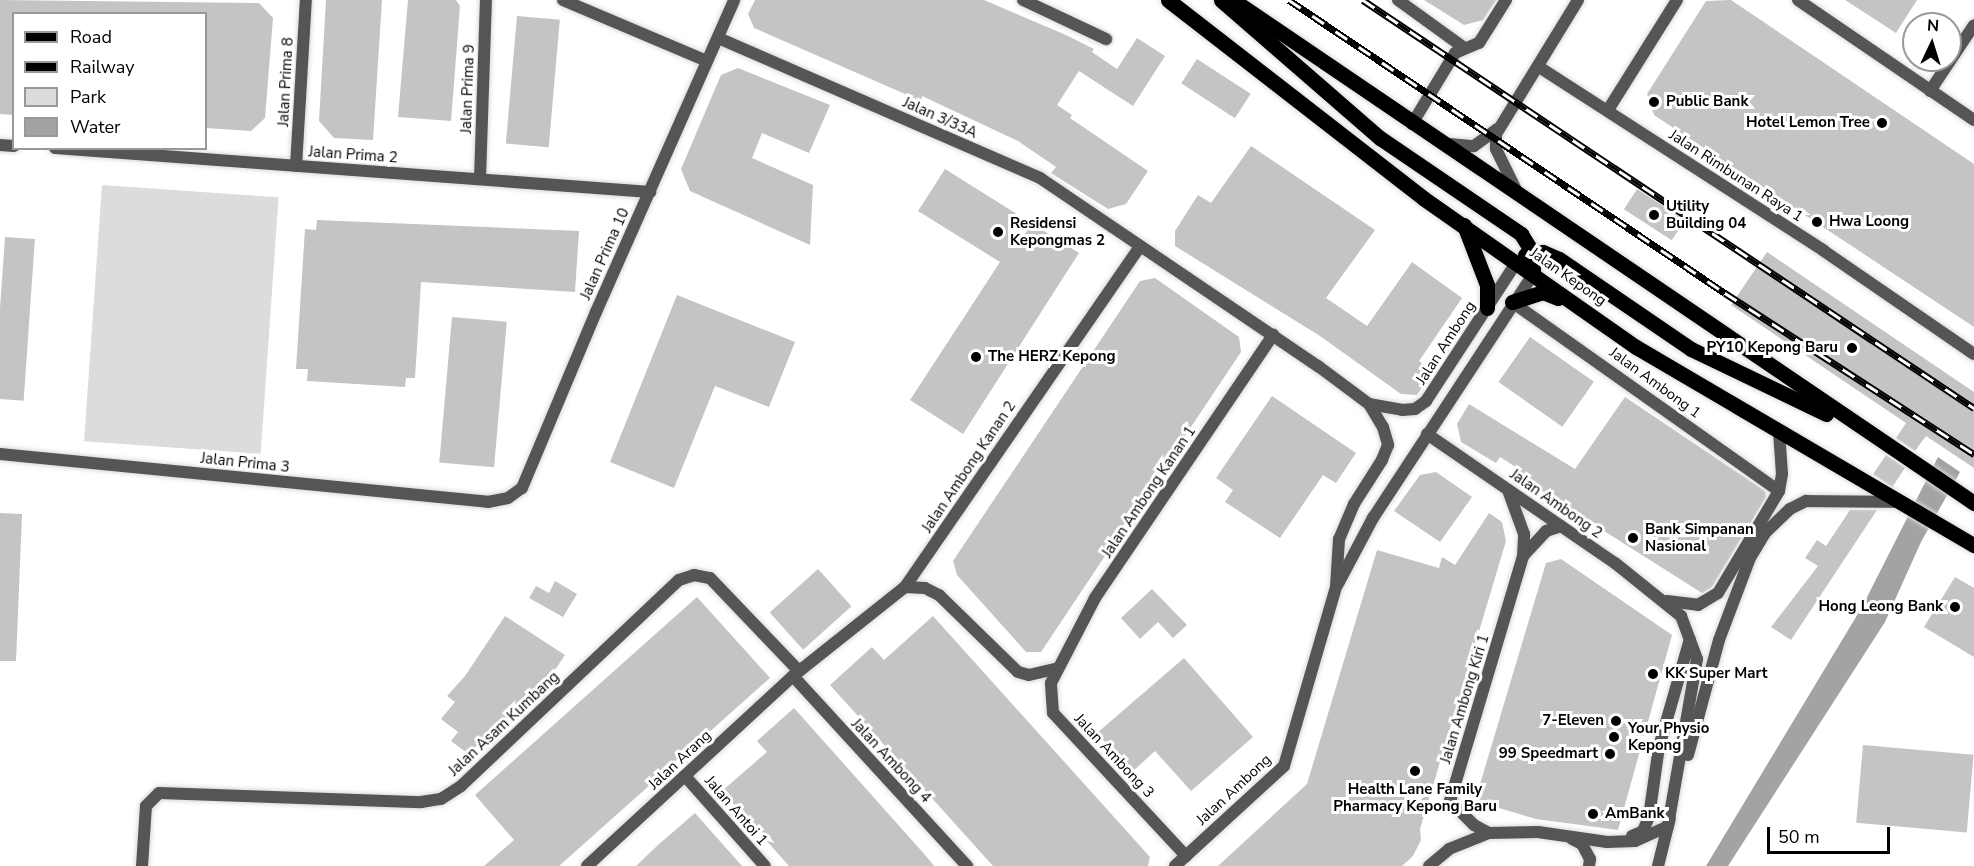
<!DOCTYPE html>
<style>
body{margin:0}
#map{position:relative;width:1974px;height:866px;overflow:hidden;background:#fff;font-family:"Nunito Sans",sans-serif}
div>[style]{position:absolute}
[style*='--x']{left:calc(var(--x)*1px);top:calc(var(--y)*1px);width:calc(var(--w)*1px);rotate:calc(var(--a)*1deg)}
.green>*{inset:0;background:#dcdcdc;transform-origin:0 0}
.water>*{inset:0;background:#a3a3a3}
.building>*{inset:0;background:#c4c4c4;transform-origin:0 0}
.roads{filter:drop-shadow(0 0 2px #dbdbdb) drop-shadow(0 0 2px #dbdbdb)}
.street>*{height:12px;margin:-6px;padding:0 6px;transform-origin:6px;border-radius:6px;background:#555}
.primary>*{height:15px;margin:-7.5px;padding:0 7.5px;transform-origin:7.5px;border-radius:7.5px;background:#000}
.rail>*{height:7px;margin-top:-3.5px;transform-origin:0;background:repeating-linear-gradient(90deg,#fff 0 14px,#000 0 28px);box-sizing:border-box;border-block:2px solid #000}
.dots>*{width:16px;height:16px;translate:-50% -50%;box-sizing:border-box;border:3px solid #fff;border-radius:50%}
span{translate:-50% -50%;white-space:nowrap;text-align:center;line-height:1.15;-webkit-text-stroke:6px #fff;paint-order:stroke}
.street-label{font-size:15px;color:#000}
.poi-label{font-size:15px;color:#000;font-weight:700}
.left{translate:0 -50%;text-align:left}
.right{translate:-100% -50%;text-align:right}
.legend{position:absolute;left:12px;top:12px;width:195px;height:138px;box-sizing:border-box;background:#fff;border:2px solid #999;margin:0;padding:8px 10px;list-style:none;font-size:18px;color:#000}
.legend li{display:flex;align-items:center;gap:12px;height:30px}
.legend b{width:30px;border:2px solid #999}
.north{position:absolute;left:1902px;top:12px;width:60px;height:60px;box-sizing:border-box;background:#fff;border:2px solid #999;border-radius:50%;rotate:4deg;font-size:16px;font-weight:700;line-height:24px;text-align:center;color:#000}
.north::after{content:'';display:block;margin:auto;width:21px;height:27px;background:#000;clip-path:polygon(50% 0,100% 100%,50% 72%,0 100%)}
.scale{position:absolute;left:1767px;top:827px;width:123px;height:27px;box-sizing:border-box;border:3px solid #000;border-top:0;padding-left:8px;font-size:18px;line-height:21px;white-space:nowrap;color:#000;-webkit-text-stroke:4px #fff;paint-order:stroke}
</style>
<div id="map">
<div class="green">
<i style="left:102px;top:185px;width:177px;height:257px;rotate:4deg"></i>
</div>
<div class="water">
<i style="clip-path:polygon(1938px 457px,1960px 472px,1921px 542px,1885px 622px,1728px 866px,1706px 866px,1862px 607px)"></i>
</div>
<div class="building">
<i style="clip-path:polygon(0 0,259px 3px,273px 18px,265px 118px,251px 131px,206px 128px,206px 14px,14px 14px,14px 115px,0 114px)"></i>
<i style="clip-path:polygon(326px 0,382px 0,373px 140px,334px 138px,319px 121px)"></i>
<i style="clip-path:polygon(408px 0,456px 0,460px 6px,451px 121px,398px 117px)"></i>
<i style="clip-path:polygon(755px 0,984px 0,1066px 35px,1094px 49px,1092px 52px,1117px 69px,1137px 38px,1165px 56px,1133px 106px,1079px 71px,1057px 105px,1072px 115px,1070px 118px,1148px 171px,1126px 204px,1108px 209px,1051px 173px,1056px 167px,1018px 141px,922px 96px,921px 101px,754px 28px,748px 14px)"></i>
<i style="clip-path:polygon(1424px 0,1496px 0,1483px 20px,1464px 25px)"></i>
<i style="clip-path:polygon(1731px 0,1974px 164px,1974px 327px,1654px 115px,1647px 94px,1706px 1px)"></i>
<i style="clip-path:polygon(1845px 0,1917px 0,1896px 33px)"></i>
<i style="left:517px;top:16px;width:43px;height:128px;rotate:5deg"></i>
<i style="left:1197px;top:59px;width:64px;height:29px;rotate:33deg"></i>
<i style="clip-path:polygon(738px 68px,830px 105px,809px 153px,762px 133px,752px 158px,813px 185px,810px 245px,690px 191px,681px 169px,721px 75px)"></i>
<i style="clip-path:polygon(1251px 146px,1375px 230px,1326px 298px,1367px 326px,1412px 262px,1462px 298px,1419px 361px,1433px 370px,1417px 395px,1401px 394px,1320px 336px,1175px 246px,1175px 231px,1198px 195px,1211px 203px)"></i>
<i style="clip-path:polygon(945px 169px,1079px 253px,963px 434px,910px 400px,1000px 262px,918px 211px)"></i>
<i style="left:1637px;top:189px;width:57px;height:24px;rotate:33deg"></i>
<i style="clip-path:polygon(317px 220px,579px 231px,575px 292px,421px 282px,415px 378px,406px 378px,405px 387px,307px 381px,308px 369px,296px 369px,305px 229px,316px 230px)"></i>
<i style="left:5px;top:237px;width:30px;height:162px;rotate:4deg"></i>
<i style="clip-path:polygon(1767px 252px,1974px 392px,1974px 468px,1926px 436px,1915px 451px,1896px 438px,1906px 423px,1731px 305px)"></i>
<i style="clip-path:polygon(1155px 278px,1239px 337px,1241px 352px,1041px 652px,1026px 652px,957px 575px,953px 561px,1140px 281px)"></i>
<i style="clip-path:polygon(677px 295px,795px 342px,769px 407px,715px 386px,674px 488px,610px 462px)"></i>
<i style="left:452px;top:317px;width:55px;height:146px;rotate:5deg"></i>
<i style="left:1530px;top:337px;width:78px;height:55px;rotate:35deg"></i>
<i style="clip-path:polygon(1272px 396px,1356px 453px,1336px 483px,1323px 475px,1280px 538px,1225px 502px,1233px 490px,1216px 478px)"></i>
<i style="clip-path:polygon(1625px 397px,1765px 491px,1766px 497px,1712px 587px,1702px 593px,1514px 474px,1517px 468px,1500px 457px,1496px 463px,1461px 442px,1457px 424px,1469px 404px,1575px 469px)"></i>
<i style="left:1886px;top:455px;width:23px;height:23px;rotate:34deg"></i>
<i style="clip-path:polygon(1436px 472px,1472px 497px,1440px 542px,1394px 511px,1420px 475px)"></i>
<i style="clip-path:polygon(1850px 510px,1877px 510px,1791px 640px,1771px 627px,1818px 566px,1805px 558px,1817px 540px,1826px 546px)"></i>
<i style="clip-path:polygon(0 513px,22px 514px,16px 661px,0 661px)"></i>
<i style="clip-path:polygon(1489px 513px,1502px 522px,1506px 541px,1420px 829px,1421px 840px,1413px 856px,1402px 866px,1218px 866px,1307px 784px,1377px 550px,1439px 568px,1442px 557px,1455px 565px)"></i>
<i style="clip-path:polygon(1561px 559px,1672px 635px,1618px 830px,1536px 819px,1475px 801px,1546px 563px)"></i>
<i style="left:818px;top:569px;width:50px;height:65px;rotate:48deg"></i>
<i style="clip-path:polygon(1955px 577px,1974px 588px,1974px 657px,1924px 627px)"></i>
<i style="clip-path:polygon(555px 581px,577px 594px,563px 617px,529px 598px,536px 586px,549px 593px)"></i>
<i style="clip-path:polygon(1152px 589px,1187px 625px,1173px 638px,1158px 622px,1140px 639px,1121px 618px)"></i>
<i style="clip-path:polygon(697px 597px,770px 678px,559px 866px,484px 866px,514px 840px,475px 795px)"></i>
<i style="clip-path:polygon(505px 616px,565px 655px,532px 704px,525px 699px,515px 708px,475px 759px,451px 741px,458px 732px,441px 719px,455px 702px,447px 696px,465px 676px)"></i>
<i style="clip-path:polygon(933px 616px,1150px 857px,1148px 866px,993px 866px,830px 685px,872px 647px,884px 660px)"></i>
<i style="clip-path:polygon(1184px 658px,1253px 737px,1191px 791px,1155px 751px,1132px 772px,1097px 733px)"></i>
<i style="clip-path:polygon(794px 708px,926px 856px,934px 866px,789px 866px,722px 791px,767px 752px,757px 741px)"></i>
<i style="left:1863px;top:745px;width:111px;height:78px;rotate:5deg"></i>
<i style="clip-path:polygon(695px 813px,742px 866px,636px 866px,658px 845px)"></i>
</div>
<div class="roads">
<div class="street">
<i style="--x:563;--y:0;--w:156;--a:23"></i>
<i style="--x:1023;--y:0;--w:92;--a:25.2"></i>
<i style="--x:1398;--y:0;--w:80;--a:35.9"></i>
<i style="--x:1798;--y:0;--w:213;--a:34.3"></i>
<i style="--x:718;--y:38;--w:351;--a:23.5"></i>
<i style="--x:1040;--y:178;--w:336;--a:34.1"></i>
<i style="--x:1318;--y:366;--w:64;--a:36.7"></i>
<i style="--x:1369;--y:404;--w:27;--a:59"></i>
<i style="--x:1383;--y:427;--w:19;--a:74"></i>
<i style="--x:1388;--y:445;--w:16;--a:112"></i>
<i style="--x:1382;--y:460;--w:52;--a:122.5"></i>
<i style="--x:1354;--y:504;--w:38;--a:113"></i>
<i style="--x:1339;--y:539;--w:48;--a:93.6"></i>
<i style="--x:1336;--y:587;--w:186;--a:106.2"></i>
<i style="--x:1284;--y:766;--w:148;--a:137.5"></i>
<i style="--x:1539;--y:67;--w:339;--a:32.8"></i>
<i style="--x:1824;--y:251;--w:182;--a:34.5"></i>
<i style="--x:1930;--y:91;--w:79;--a:-56.3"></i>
<i style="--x:1608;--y:110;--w:130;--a:-57.9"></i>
<i style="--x:1412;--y:124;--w:83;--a:-58.8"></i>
<i style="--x:1455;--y:53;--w:26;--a:-23"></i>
<i style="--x:1479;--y:43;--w:51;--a:-57.9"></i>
<i style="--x:1449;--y:144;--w:25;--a:5"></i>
<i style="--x:1474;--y:146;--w:29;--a:-36"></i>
<i style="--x:0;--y:145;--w:14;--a:4"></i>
<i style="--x:55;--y:148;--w:597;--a:4.23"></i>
<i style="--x:296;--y:166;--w:166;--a:-86.6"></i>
<i style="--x:480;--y:179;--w:179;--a:-88.1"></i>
<i style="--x:1517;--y:192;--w:48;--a:-116"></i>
<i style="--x:1496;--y:149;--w:15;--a:-90"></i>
<i style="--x:1496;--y:134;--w:157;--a:-58.5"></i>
<i style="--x:1512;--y:302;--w:327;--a:35.3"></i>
<i style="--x:1369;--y:404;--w:34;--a:10"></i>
<i style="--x:1402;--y:410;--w:13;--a:-4"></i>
<i style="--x:1415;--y:409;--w:14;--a:-36"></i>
<i style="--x:1426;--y:401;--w:165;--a:-56.9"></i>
<i style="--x:1427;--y:434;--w:228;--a:34.5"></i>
<i style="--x:1615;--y:563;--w:85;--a:38.8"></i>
<i style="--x:1681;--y:616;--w:46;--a:69.6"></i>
<i style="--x:1697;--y:659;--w:169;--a:99.9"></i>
<i style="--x:0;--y:454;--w:490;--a:5.6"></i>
<i style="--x:488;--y:502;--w:20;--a:-11"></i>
<i style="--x:508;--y:498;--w:17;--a:-36"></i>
<i style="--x:522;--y:488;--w:191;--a:-67.2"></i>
<i style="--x:596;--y:312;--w:341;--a:-66.1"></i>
<i style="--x:1523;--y:556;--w:34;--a:-47"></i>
<i style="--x:1546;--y:531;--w:16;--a:-18"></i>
<i style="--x:1338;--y:584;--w:75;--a:-62.1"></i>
<i style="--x:1373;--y:518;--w:292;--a:-56.7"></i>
<i style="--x:905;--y:587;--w:20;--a:3"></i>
<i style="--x:925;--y:588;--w:16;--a:27"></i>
<i style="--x:939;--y:595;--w:110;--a:44.3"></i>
<i style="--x:1018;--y:672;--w:11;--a:15"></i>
<i style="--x:1029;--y:675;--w:27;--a:-13"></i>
<i style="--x:1667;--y:601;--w:31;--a:7"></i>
<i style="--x:1698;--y:605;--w:23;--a:-31"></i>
<i style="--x:1718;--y:593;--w:119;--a:-59.1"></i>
<i style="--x:1779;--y:491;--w:17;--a:-80"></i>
<i style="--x:1782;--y:474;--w:43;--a:-94"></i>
<i style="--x:793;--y:676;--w:258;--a:47.5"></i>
<i style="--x:1688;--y:755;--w:119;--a:-74.9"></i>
<i style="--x:1719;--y:640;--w:88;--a:-69.3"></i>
<i style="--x:1750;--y:558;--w:29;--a:-59"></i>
<i style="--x:1765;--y:533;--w:35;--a:-44"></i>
<i style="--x:1790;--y:509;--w:18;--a:-27"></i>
<i style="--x:1806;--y:501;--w:96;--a:0.6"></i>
<i style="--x:685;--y:776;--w:120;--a:48.4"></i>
<i style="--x:1489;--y:833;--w:17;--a:-152"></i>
<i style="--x:1474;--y:825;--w:34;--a:-135"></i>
<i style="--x:1450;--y:801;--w:256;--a:-73.4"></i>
<i style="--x:1523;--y:556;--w:22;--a:-87"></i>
<i style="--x:1524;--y:534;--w:47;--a:-110"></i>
<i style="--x:1632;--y:836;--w:12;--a:-24"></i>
<i style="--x:1643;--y:831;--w:15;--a:-67"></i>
<i style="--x:1649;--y:817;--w:71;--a:-81.9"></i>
<i style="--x:1659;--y:747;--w:112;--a:-74"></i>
<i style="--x:1572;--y:839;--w:11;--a:27"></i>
<i style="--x:1582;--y:844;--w:17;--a:62"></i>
<i style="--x:1590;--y:859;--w:7;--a:98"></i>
<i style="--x:1186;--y:856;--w:195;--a:-132.9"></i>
<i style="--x:1053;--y:713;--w:30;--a:-94"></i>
<i style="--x:1051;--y:683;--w:96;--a:-62.6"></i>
<i style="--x:1095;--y:598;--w:318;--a:-55.9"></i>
<i style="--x:142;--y:866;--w:60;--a:-86.2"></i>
<i style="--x:146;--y:806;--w:18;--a:-45"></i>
<i style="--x:159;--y:793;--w:262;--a:2"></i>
<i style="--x:421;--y:802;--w:20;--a:-9"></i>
<i style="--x:441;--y:799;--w:24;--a:-33"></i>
<i style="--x:461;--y:786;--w:300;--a:-43.4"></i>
<i style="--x:679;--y:580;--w:16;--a:-18"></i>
<i style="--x:694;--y:575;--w:16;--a:11"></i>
<i style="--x:710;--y:578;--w:129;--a:46.3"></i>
<i style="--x:587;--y:866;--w:280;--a:-42.7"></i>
<i style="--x:793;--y:676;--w:143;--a:-38.5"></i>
<i style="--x:905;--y:587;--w:414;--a:-55.4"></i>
<i style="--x:1429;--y:866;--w:26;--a:-40"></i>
<i style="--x:1449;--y:849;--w:43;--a:-21.8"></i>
<i style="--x:1489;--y:833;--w:49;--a:-1.2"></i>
<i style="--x:1538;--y:832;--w:70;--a:8.2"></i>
<i style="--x:1607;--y:842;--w:28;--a:-2"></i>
<i style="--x:1635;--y:841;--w:36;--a:-24"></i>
<i style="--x:1658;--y:866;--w:49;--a:-76"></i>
</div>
<div class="primary">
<i style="--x:1168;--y:0;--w:323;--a:37.8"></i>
<i style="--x:1423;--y:198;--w:260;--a:35"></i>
<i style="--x:1636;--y:347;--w:392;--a:30.4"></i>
<i style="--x:1221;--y:0;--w:211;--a:41"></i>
<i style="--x:1380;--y:138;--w:171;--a:34.2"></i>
<i style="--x:1521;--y:234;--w:22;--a:58"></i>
<i style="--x:1533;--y:253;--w:21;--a:90"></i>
<i style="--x:1233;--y:0;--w:896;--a:34.17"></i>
<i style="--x:1464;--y:225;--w:64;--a:69"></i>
<i style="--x:1487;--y:285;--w:23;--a:90"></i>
<i style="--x:1525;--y:255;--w:18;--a:-9"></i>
<i style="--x:1543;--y:252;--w:17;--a:24"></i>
<i style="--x:1559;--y:259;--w:160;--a:34.3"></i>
<i style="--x:1691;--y:349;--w:150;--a:25.7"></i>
<i style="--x:1512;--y:302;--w:33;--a:-18"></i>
<i style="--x:1543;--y:292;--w:16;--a:22"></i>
</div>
</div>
<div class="rail">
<i style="--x:1289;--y:0;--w:525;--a:33.9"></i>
<i style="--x:1725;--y:293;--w:297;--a:32.9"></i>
<i style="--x:1363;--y:0;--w:735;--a:33.73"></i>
</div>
<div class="dots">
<i style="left:1654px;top:102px;background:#000"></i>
<i style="left:1882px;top:123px;background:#000"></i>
<i style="left:1654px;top:215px;background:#000"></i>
<i style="left:1817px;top:222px;background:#000"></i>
<i style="left:998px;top:232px;background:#000"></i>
<i style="left:1852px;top:348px;background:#000"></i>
<i style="left:976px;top:357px;background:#000"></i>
<i style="left:1633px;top:538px;background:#000"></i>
<i style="left:1955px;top:607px;background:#000"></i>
<i style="left:1653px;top:674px;background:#000"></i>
<i style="left:1616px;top:721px;background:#000"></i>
<i style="left:1614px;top:737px;background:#000"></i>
<i style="left:1610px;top:754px;background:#000"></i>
<i style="left:1415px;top:771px;background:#000"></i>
<i style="left:1593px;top:814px;background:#000"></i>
</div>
<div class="street-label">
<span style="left:286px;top:82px;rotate:-87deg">Jalan Prima 8</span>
<span style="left:468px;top:89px;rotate:-88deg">Jalan Prima 9</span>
<span style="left:940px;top:118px;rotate:24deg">Jalan 3/33A</span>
<span style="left:353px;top:155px;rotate:4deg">Jalan Prima 2</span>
<span style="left:1736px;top:176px;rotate:33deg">Jalan Rimbunan Raya 1</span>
<span style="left:605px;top:254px;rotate:-66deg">Jalan Prima 10</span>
<span style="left:1568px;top:277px;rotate:35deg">Jalan Kepong</span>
<span style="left:1446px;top:343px;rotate:-57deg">Jalan Ambong</span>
<span style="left:1655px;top:383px;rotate:36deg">Jalan Ambong 1</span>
<span style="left:245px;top:463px;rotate:6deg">Jalan Prima 3</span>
<span style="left:969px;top:467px;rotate:-56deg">Jalan Ambong Kanan 2</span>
<span style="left:1149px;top:492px;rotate:-56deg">Jalan Ambong Kanan 1</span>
<span style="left:1556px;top:504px;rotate:35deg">Jalan Ambong 2</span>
<span style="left:1465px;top:699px;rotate:-73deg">Jalan Ambong Kiri 1</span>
<span style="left:504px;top:724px;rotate:-43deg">Jalan Asam Kumbang</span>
<span style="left:1114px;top:756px;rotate:47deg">Jalan Ambong 3</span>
<span style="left:680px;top:760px;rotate:-43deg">Jalan Arang</span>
<span style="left:891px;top:761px;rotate:47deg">Jalan Ambong 4</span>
<span style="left:1234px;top:790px;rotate:-43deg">Jalan Ambong</span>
<span style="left:736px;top:811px;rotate:49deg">Jalan Antoi 1</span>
</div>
<div class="poi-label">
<span class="left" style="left:1666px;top:102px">Public Bank</span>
<span class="right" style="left:1870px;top:123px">Hotel Lemon Tree</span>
<span class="left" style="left:1666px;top:215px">Utility<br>Building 04</span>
<span class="left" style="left:1829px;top:222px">Hwa Loong</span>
<span class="left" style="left:1010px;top:232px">Residensi<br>Kepongmas 2</span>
<span class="right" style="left:1838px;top:348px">PY10 Kepong Baru</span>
<span class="left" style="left:988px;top:357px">The HERZ Kepong</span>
<span class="left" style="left:1645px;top:538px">Bank Simpanan<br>Nasional</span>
<span class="right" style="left:1943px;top:607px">Hong Leong Bank</span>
<span class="left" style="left:1665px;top:674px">KK Super Mart</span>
<span class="right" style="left:1604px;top:721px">7-Eleven</span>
<span class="left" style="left:1628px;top:737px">Your Physio<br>Kepong</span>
<span class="right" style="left:1598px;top:754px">99 Speedmart</span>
<span style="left:1415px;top:798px">Health Lane Family<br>Pharmacy Kepong Baru</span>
<span class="left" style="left:1605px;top:814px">AmBank</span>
</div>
<ul class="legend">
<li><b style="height:8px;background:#000"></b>Road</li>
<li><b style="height:8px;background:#000"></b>Railway</li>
<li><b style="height:16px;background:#dcdcdc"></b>Park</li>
<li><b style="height:16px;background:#a3a3a3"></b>Water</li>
</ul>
<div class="north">N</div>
<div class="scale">50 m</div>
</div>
